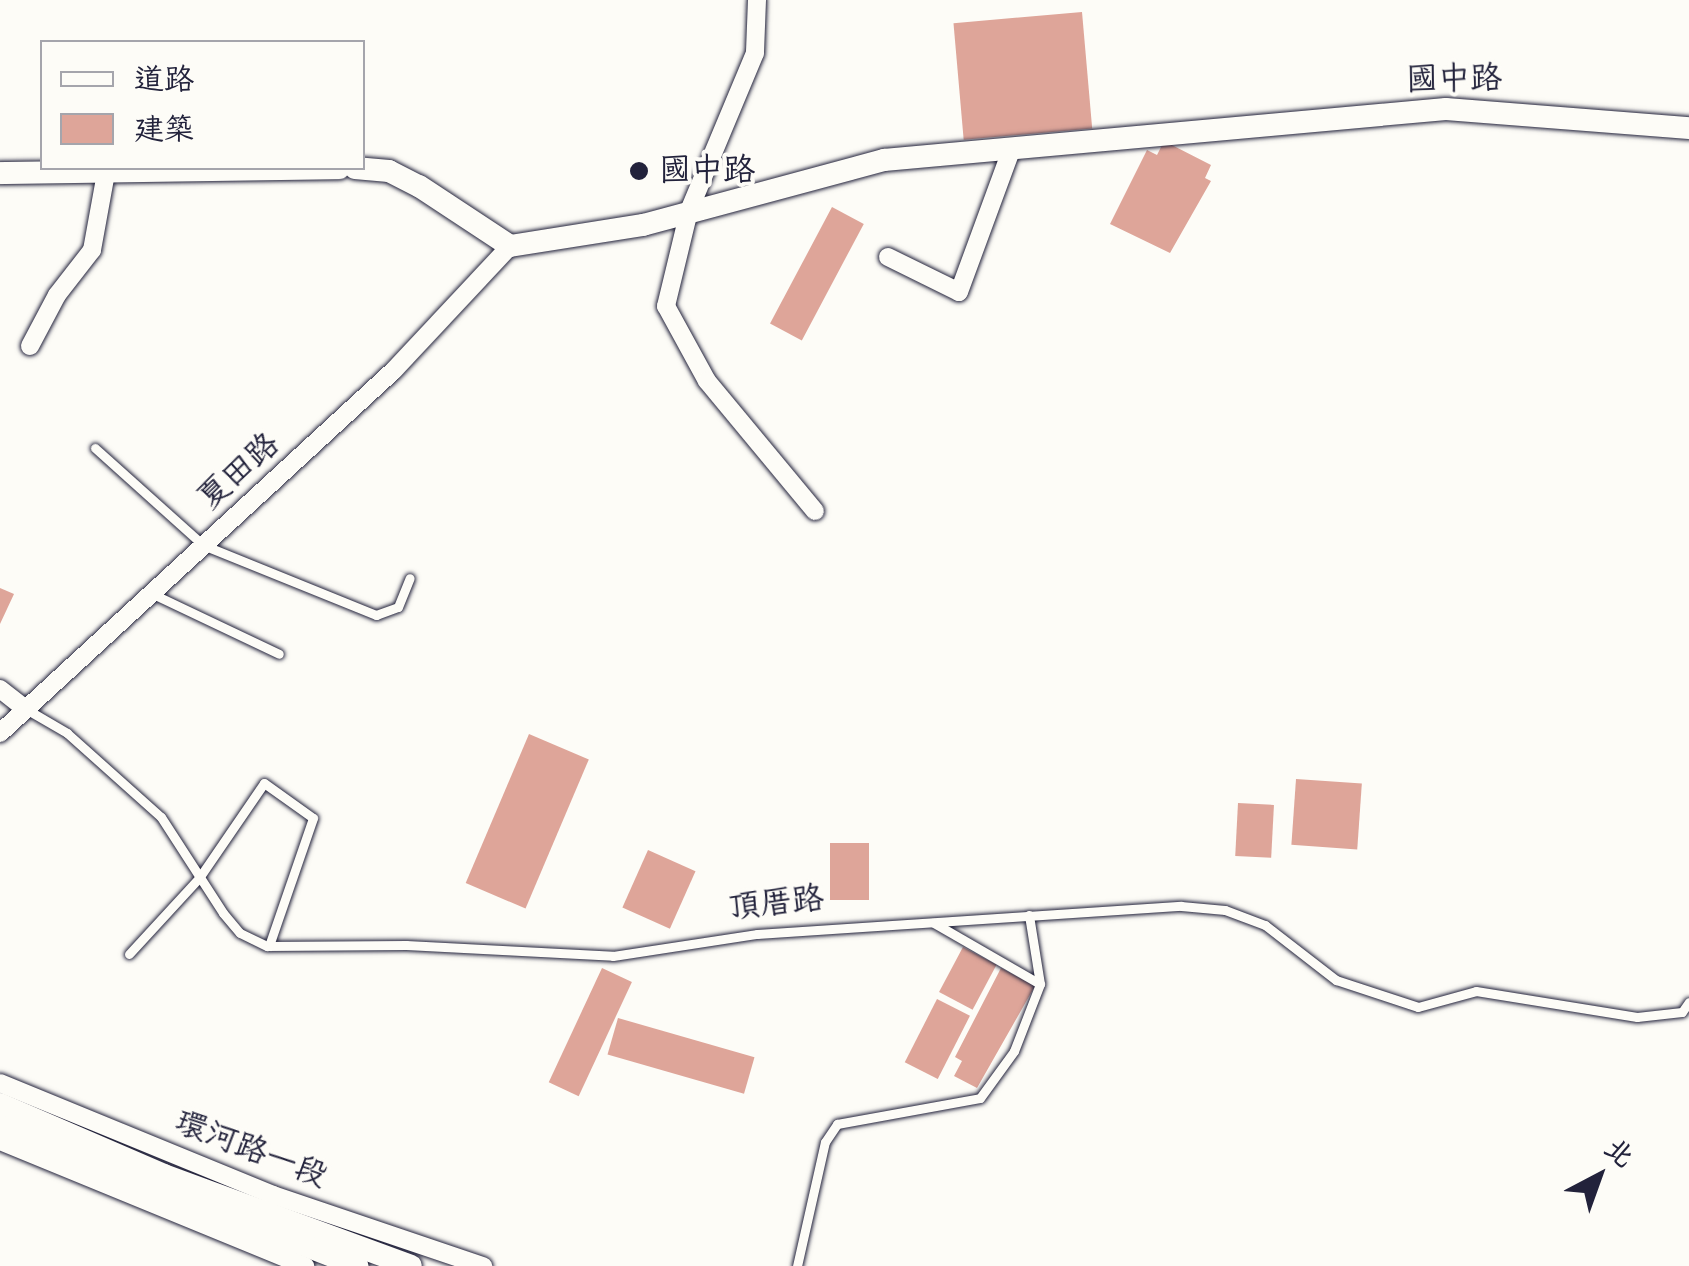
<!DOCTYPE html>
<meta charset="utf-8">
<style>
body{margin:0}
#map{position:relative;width:1689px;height:1266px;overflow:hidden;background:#fdfcf7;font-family:"Architects Daughter","LXGW WenKai TC",sans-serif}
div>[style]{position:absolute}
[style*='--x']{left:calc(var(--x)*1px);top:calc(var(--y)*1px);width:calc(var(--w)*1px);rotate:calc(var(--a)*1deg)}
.building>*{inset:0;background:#dea599;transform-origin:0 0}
.roads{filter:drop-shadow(0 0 2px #22223b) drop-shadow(0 0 2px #22223b)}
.service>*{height:9px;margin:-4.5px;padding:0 4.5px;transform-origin:4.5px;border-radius:4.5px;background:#fdfcf7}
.minor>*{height:18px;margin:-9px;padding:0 9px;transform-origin:9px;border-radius:9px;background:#fdfcf7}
.tertiary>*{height:22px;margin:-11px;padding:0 11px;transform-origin:11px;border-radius:11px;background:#fdfcf7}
.dots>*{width:28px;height:28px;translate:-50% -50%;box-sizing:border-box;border:5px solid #fdfcf7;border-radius:50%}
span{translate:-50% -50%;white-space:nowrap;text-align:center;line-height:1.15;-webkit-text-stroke:8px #fdfcf7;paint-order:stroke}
.street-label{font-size:32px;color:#22223b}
.poi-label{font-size:32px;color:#22223b}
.left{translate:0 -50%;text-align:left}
.legend{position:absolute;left:40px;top:40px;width:325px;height:130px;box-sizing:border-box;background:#fdfcf7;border:2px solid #a5a5ac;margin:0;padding:12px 18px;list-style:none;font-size:30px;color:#22223b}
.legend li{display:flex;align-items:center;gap:20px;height:50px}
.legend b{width:50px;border:2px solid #a5a5ac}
.north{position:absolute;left:1549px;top:1126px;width:100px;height:100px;-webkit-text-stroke:8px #fdfcf7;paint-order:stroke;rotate:41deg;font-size:28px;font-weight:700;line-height:40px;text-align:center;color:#22223b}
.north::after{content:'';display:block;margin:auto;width:35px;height:45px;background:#22223b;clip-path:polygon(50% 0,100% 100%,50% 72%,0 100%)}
</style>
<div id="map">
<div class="building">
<i style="left:1082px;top:12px;width:117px;height:129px;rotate:85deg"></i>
<i style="clip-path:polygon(1164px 141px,1211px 165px,1205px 178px,1211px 181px,1170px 253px,1110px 224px,1147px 150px,1157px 155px)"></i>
<i style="left:832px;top:207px;width:36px;height:132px;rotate:28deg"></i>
<i style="clip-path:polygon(0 588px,14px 594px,0 624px)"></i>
<i style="left:529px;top:734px;width:65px;height:162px;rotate:23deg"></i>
<i style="left:1296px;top:779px;width:66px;height:66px;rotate:4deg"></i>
<i style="left:1238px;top:803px;width:36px;height:53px;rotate:3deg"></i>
<i style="left:830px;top:843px;width:39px;height:57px"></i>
<i style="left:648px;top:850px;width:52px;height:63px;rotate:24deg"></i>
<i style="left:963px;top:947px;width:38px;height:51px;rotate:28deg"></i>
<i style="left:602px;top:968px;width:33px;height:126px;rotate:25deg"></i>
<i style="clip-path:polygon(1001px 968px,1035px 986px,977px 1088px,954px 1076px,962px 1061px,955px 1057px)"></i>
<i style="left:937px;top:999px;width:37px;height:71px;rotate:27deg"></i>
<i style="left:618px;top:1018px;width:142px;height:38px;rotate:16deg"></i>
</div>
<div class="roads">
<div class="service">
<i style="--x:95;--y:448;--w:145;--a:41.9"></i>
<i style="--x:203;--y:545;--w:187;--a:22"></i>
<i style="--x:376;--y:615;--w:23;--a:-20"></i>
<i style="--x:398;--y:607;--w:31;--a:-68"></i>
<i style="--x:155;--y:595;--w:137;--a:25.4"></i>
<i style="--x:26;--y:709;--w:48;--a:30.3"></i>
<i style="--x:67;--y:733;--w:126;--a:41.8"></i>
<i style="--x:161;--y:817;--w:114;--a:57.1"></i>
<i style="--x:223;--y:913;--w:26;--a:50"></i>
<i style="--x:240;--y:933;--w:30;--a:26"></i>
<i style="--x:267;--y:946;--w:139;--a:-0.4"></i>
<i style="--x:406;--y:945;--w:207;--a:3"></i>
<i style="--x:613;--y:956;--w:146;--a:-8.7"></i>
<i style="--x:757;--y:934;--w:425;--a:-3.8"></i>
<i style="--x:1181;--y:906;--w:44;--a:5.2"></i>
<i style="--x:1225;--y:910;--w:43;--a:20.6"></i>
<i style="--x:1265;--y:925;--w:90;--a:37.8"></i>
<i style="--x:1336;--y:980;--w:86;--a:18.2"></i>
<i style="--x:1418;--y:1007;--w:60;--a:-15.4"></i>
<i style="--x:1476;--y:991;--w:163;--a:9.2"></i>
<i style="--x:1637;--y:1017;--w:45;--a:-6.3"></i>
<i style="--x:1682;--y:1012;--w:12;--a:-55"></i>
<i style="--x:934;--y:923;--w:122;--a:29.9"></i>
<i style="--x:129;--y:954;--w:103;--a:-47.4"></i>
<i style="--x:199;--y:878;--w:115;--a:-55.6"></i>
<i style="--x:264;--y:783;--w:60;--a:35.5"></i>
<i style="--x:313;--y:818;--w:135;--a:109"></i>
<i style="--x:797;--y:1266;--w:127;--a:-77.3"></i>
<i style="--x:825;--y:1142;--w:22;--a:-56"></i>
<i style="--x:837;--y:1124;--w:145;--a:-10.3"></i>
<i style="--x:980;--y:1098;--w:58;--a:-54.1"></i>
<i style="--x:1014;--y:1051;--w:72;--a:-68.8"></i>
<i style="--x:1040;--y:984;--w:70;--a:-99.1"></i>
</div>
<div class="minor">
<i style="--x:757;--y:0;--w:53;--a:92.2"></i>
<i style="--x:755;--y:53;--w:171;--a:112.7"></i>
<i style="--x:689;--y:211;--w:98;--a:103.6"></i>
<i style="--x:666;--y:306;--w:85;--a:61.3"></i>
<i style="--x:707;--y:381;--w:169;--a:50.3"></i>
<i style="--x:888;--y:257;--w:79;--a:26.2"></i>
<i style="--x:959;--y:292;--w:153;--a:-69.8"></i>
<i style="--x:30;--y:346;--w:58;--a:-62.1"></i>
<i style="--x:57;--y:295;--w:57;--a:-52.1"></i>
<i style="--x:92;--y:250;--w:78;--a:-79.7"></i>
<i style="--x:0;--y:689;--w:33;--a:38"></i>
<i style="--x:0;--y:733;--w:536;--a:-42.65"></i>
<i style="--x:394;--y:370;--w:170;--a:-46.9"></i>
<i style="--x:0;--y:1083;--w:295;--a:22.3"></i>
<i style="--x:273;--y:1195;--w:222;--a:18.7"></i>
<i style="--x:0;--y:1141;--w:330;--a:22.3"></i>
</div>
<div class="tertiary">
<i style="--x:355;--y:168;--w:34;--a:5"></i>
<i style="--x:389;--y:171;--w:34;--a:27"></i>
<i style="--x:419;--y:186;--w:109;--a:33.4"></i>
<i style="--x:510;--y:246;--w:135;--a:-9"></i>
<i style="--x:643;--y:225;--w:250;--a:-15.1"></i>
<i style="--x:884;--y:160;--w:564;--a:-5.19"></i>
<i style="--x:1446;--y:109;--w:244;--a:4.5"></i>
<i style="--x:0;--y:173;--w:339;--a:-0.8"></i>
<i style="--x:0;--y:1104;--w:179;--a:23.4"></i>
<i style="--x:164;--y:1175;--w:263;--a:20.2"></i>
<i style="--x:0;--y:1126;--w:384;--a:21.4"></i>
</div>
</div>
<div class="dots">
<i style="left:639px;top:171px;background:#22223b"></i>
</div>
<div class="street-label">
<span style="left:1454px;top:80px;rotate:-1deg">國中路</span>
<span style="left:239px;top:472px;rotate:-42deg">夏田路</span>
<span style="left:776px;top:904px;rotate:-6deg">頂厝路</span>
<span style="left:251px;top:1150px;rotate:21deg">環河路一段</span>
</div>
<div class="poi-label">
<span class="left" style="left:659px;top:171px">國中路</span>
</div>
<ul class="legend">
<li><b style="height:12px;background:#fdfcf7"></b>道路</li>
<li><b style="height:28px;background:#dea599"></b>建築</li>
</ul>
<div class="north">北</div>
</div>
